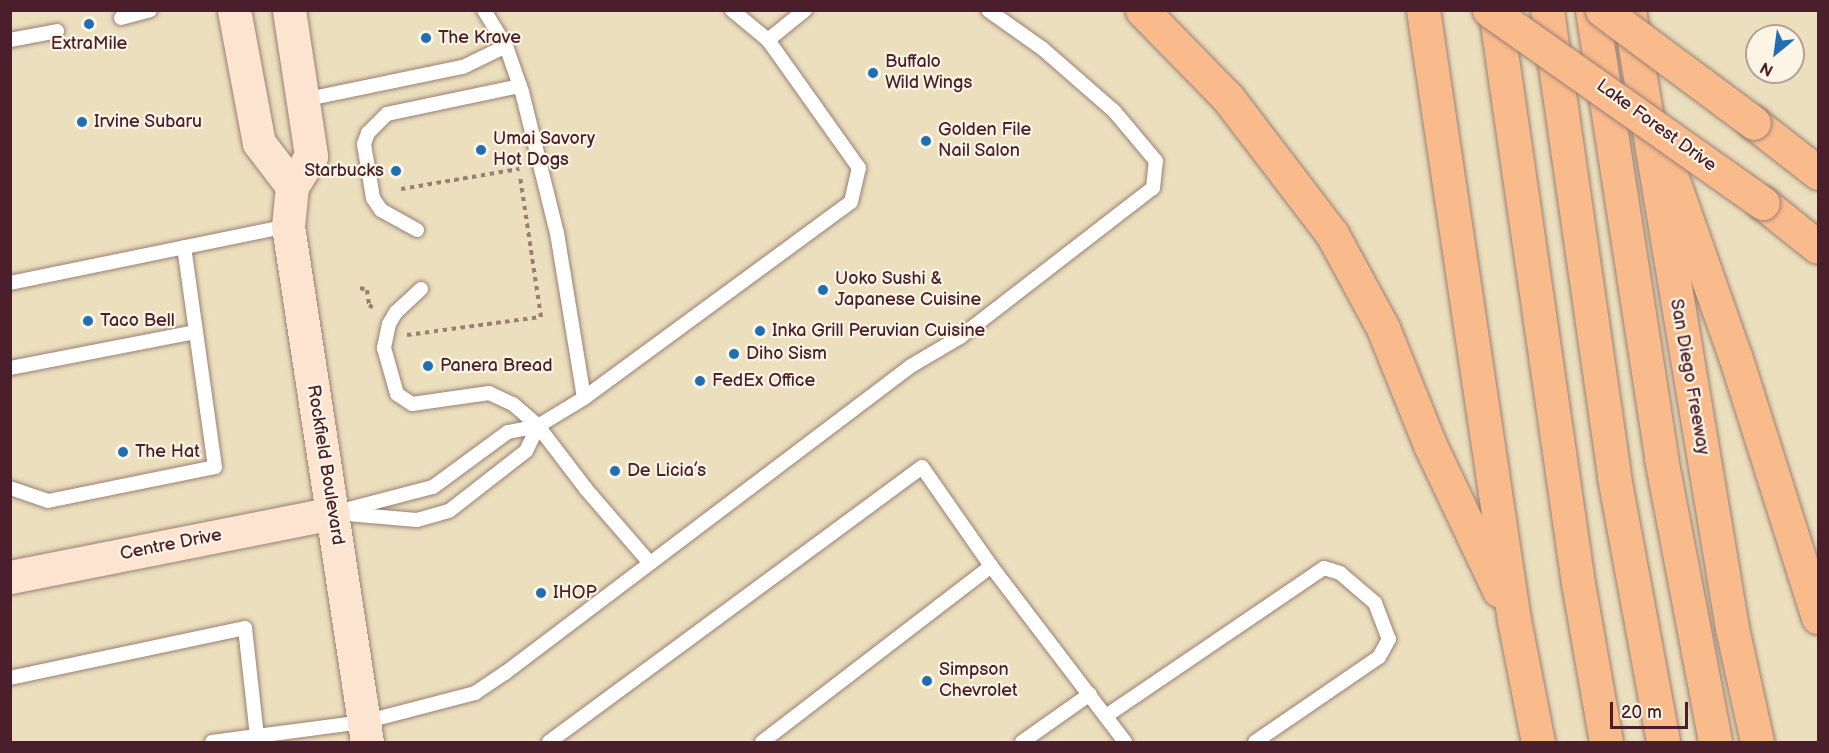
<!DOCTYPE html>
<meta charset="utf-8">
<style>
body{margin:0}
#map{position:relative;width:1829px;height:753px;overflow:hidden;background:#ebdfbd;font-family:"Balsamiq Sans",sans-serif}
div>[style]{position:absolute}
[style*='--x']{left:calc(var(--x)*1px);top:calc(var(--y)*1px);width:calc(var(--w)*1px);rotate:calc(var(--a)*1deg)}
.path>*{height:4px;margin-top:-2px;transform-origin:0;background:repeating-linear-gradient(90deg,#9a7f74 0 4.5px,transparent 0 9px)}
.roads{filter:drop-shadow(0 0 2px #9a7f74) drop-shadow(0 0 2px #9a7f74)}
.lane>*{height:14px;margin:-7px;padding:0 7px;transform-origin:7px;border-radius:7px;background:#fff}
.secondary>*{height:33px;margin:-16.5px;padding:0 16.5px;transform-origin:16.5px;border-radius:16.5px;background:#fde4d1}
.primary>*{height:33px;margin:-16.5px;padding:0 16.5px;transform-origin:16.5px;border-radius:16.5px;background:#fabb8c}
.highway>*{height:33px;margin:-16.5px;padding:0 16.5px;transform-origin:16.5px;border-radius:16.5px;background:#fabb8c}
.bridges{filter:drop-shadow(0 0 2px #9a7f74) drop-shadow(0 0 2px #9a7f74)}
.primary-bridge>*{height:33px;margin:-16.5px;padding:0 16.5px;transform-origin:16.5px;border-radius:16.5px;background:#fabb8c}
.dots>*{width:16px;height:16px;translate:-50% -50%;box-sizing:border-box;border:3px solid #fcf5e5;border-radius:50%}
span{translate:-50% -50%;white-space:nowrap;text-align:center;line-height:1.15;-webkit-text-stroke:4.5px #fcf5e5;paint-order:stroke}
.poi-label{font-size:18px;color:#4a1f2b}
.left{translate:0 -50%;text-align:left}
.right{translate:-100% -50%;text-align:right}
.street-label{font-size:18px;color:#4a1f2b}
.frame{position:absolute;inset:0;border:12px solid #4a1f2b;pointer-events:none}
.north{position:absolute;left:1745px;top:24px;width:60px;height:60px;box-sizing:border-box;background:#fcf5e5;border:2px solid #b59f9b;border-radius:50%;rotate:209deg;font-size:16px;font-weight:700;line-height:24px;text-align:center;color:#4a1f2b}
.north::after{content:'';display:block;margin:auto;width:21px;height:27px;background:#1f6fb2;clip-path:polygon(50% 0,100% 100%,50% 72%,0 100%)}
.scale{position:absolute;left:1610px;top:702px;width:78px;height:27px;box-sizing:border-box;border:3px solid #4a1f2b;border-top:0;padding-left:8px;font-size:18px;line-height:21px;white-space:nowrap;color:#4a1f2b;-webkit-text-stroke:4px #fcf5e5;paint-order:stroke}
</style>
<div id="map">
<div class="path">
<i style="--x:401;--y:189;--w:120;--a:-9.6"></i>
<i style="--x:360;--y:288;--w:7;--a:16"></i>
<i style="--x:367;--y:290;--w:15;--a:82"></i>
<i style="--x:369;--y:305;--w:7;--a:34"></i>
<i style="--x:407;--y:335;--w:135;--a:-7.7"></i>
<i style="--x:541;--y:317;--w:142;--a:-98.5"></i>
</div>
<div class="roads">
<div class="lane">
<i style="--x:484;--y:10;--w:42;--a:58.6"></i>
<i style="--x:732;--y:10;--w:47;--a:39.8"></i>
<i style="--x:121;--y:18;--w:30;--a:-15"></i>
<i style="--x:10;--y:40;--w:48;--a:-10.8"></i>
<i style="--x:303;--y:100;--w:163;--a:-11.7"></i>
<i style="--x:463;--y:67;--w:48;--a:-26"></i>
<i style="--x:506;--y:46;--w:49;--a:70.8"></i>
<i style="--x:522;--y:92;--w:145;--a:76.1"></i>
<i style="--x:557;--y:233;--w:167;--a:80.7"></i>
<i style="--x:417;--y:230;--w:41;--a:-150.9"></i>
<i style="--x:381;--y:210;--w:14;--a:-124"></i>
<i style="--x:373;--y:198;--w:55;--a:-99.5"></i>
<i style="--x:364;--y:144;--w:12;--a:-70"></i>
<i style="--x:368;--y:133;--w:27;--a:-45"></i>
<i style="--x:387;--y:114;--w:136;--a:-11.9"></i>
<i style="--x:10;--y:283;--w:284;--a:-11.6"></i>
<i style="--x:421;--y:289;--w:34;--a:137"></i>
<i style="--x:396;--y:312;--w:14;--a:120"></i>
<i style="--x:389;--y:324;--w:25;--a:102"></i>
<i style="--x:384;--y:348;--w:48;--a:74.2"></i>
<i style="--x:397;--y:394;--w:18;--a:34"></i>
<i style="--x:412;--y:404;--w:78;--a:-8.1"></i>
<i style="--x:489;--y:393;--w:26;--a:25"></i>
<i style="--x:513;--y:404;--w:33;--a:41"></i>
<i style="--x:538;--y:426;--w:79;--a:52.7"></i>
<i style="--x:586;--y:489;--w:96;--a:49.2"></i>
<i style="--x:10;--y:368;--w:189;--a:-11"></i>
<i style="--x:10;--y:488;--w:40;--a:18.9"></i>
<i style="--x:48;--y:501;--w:170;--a:-11.5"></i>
<i style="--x:215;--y:467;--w:222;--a:-98"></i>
<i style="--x:333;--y:513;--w:103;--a:-14.6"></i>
<i style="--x:433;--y:487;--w:93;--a:-36.3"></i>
<i style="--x:508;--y:432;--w:31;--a:-11"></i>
<i style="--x:538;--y:426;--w:54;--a:-31.3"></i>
<i style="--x:584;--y:398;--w:331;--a:-36.3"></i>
<i style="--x:851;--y:202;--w:35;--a:-77"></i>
<i style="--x:859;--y:168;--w:157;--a:-125.4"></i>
<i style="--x:768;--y:40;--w:48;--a:-39"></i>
<i style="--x:347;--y:514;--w:70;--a:4.9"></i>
<i style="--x:417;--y:520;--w:33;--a:-16"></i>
<i style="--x:449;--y:511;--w:98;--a:-37.9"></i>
<i style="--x:526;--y:451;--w:28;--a:-64"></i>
<i style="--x:10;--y:678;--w:240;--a:-12"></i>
<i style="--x:245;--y:628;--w:109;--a:83.7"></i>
<i style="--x:257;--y:736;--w:108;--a:-7.5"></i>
<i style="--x:364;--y:722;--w:115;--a:-14.6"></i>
<i style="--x:475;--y:693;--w:36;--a:-34"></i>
<i style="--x:505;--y:673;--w:509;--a:-37.1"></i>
<i style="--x:911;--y:366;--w:57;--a:-30.6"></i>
<i style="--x:960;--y:337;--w:244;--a:-37.7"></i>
<i style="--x:1153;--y:188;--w:27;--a:-84"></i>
<i style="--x:1156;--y:161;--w:65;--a:-130"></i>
<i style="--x:1114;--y:111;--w:94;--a:-138.9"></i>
<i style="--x:1043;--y:49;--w:67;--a:-144.7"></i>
<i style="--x:1106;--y:716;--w:263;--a:-34.2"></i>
<i style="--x:1324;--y:568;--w:17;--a:17"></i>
<i style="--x:1340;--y:573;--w:46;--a:40.6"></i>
<i style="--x:1375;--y:603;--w:39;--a:69"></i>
<i style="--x:1389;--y:639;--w:21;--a:119"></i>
<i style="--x:1379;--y:657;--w:150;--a:145.6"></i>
<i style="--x:212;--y:742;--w:45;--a:-7.6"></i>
<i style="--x:549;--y:742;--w:463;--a:-36.4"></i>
<i style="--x:922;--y:467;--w:121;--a:55.1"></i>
<i style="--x:991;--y:566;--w:221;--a:52.7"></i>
<i style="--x:762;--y:742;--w:289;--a:-37.5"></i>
<i style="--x:1022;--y:742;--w:83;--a:-35.2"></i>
</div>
<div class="secondary">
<i style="--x:234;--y:10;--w:135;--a:79.4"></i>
<i style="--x:259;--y:143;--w:54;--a:52.5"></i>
<i style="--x:289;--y:10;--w:148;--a:81.4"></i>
<i style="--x:311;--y:156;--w:36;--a:122"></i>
<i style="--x:292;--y:186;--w:40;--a:95.7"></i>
<i style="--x:288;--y:226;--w:522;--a:81.3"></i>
<i style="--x:10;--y:577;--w:329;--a:-11.2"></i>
</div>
<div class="primary">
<i style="--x:1754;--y:123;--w:81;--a:38"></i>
<i style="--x:1763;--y:203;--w:70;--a:38.7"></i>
</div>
<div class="highway">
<i style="--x:1142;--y:10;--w:123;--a:45.7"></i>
<i style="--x:1228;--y:98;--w:171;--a:52.6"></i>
<i style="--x:1332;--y:234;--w:107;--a:61.5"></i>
<i style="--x:1383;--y:328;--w:126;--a:68.1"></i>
<i style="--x:1430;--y:445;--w:161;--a:64.6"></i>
<i style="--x:1423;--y:10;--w:617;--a:81.52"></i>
<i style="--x:1514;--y:620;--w:124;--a:78.9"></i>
<i style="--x:1495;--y:10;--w:579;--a:81.76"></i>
<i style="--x:1578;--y:583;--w:161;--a:80"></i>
<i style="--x:1547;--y:10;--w:472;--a:81.8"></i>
<i style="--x:1614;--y:477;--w:269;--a:79.5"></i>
<i style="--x:1592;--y:10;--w:453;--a:81.2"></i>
<i style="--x:1661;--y:458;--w:289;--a:79.2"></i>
<i style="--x:1629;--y:11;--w:626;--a:80.52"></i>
<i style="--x:1732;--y:628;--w:117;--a:77.6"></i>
<i style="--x:1669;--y:169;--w:201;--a:70.6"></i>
<i style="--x:1736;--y:359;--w:271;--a:72.4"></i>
</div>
</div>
<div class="bridges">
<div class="primary-bridge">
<i style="--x:1489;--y:10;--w:335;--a:35.2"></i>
<i style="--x:1602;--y:10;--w:189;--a:36.6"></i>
</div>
</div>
<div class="dots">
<i style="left:89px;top:24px;background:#1f6fb2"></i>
<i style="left:426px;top:38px;background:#1f6fb2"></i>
<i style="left:873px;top:73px;background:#1f6fb2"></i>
<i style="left:82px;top:122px;background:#1f6fb2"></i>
<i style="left:926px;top:141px;background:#1f6fb2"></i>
<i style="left:481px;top:150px;background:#1f6fb2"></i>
<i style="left:396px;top:171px;background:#1f6fb2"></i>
<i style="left:823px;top:290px;background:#1f6fb2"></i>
<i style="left:88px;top:321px;background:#1f6fb2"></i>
<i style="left:760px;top:331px;background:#1f6fb2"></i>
<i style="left:734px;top:354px;background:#1f6fb2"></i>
<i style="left:428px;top:366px;background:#1f6fb2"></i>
<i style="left:700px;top:381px;background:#1f6fb2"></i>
<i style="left:123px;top:452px;background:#1f6fb2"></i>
<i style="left:615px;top:471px;background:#1f6fb2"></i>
<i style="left:541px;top:593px;background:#1f6fb2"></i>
<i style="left:927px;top:681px;background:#1f6fb2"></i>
</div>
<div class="poi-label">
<span class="left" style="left:438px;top:38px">The Krave</span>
<span style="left:89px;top:44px">ExtraMile</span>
<span class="left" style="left:885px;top:73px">Buffalo<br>Wild Wings</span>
<span class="left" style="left:94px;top:122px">Irvine Subaru</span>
<span class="left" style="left:938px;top:141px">Golden File<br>Nail Salon</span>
<span class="left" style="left:493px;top:150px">Umai Savory<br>Hot Dogs</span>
<span class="right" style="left:384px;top:171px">Starbucks</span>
<span class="left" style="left:835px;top:290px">Uoko Sushi &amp;<br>Japanese Cuisine</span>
<span class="left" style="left:100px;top:321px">Taco Bell</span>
<span class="left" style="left:772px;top:331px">Inka Grill Peruvian Cuisine</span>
<span class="left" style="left:746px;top:354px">Diho Sism</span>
<span class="left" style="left:440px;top:366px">Panera Bread</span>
<span class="left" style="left:712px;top:381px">FedEx Office</span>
<span class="left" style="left:135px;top:452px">The Hat</span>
<span class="left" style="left:627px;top:471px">De Licia’s</span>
<span class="left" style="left:553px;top:593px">IHOP</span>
<span class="left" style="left:939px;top:681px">Simpson<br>Chevrolet</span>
</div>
<div class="street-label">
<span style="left:1656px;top:126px;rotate:36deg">Lake Forest Drive</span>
<span style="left:1689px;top:377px;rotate:80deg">San Diego Freeway</span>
<span style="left:325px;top:465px;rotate:81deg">Rockfield Boulevard</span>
<span style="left:171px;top:545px;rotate:-11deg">Centre Drive</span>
</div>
<div class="frame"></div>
<div class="north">N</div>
<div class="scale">20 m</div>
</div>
